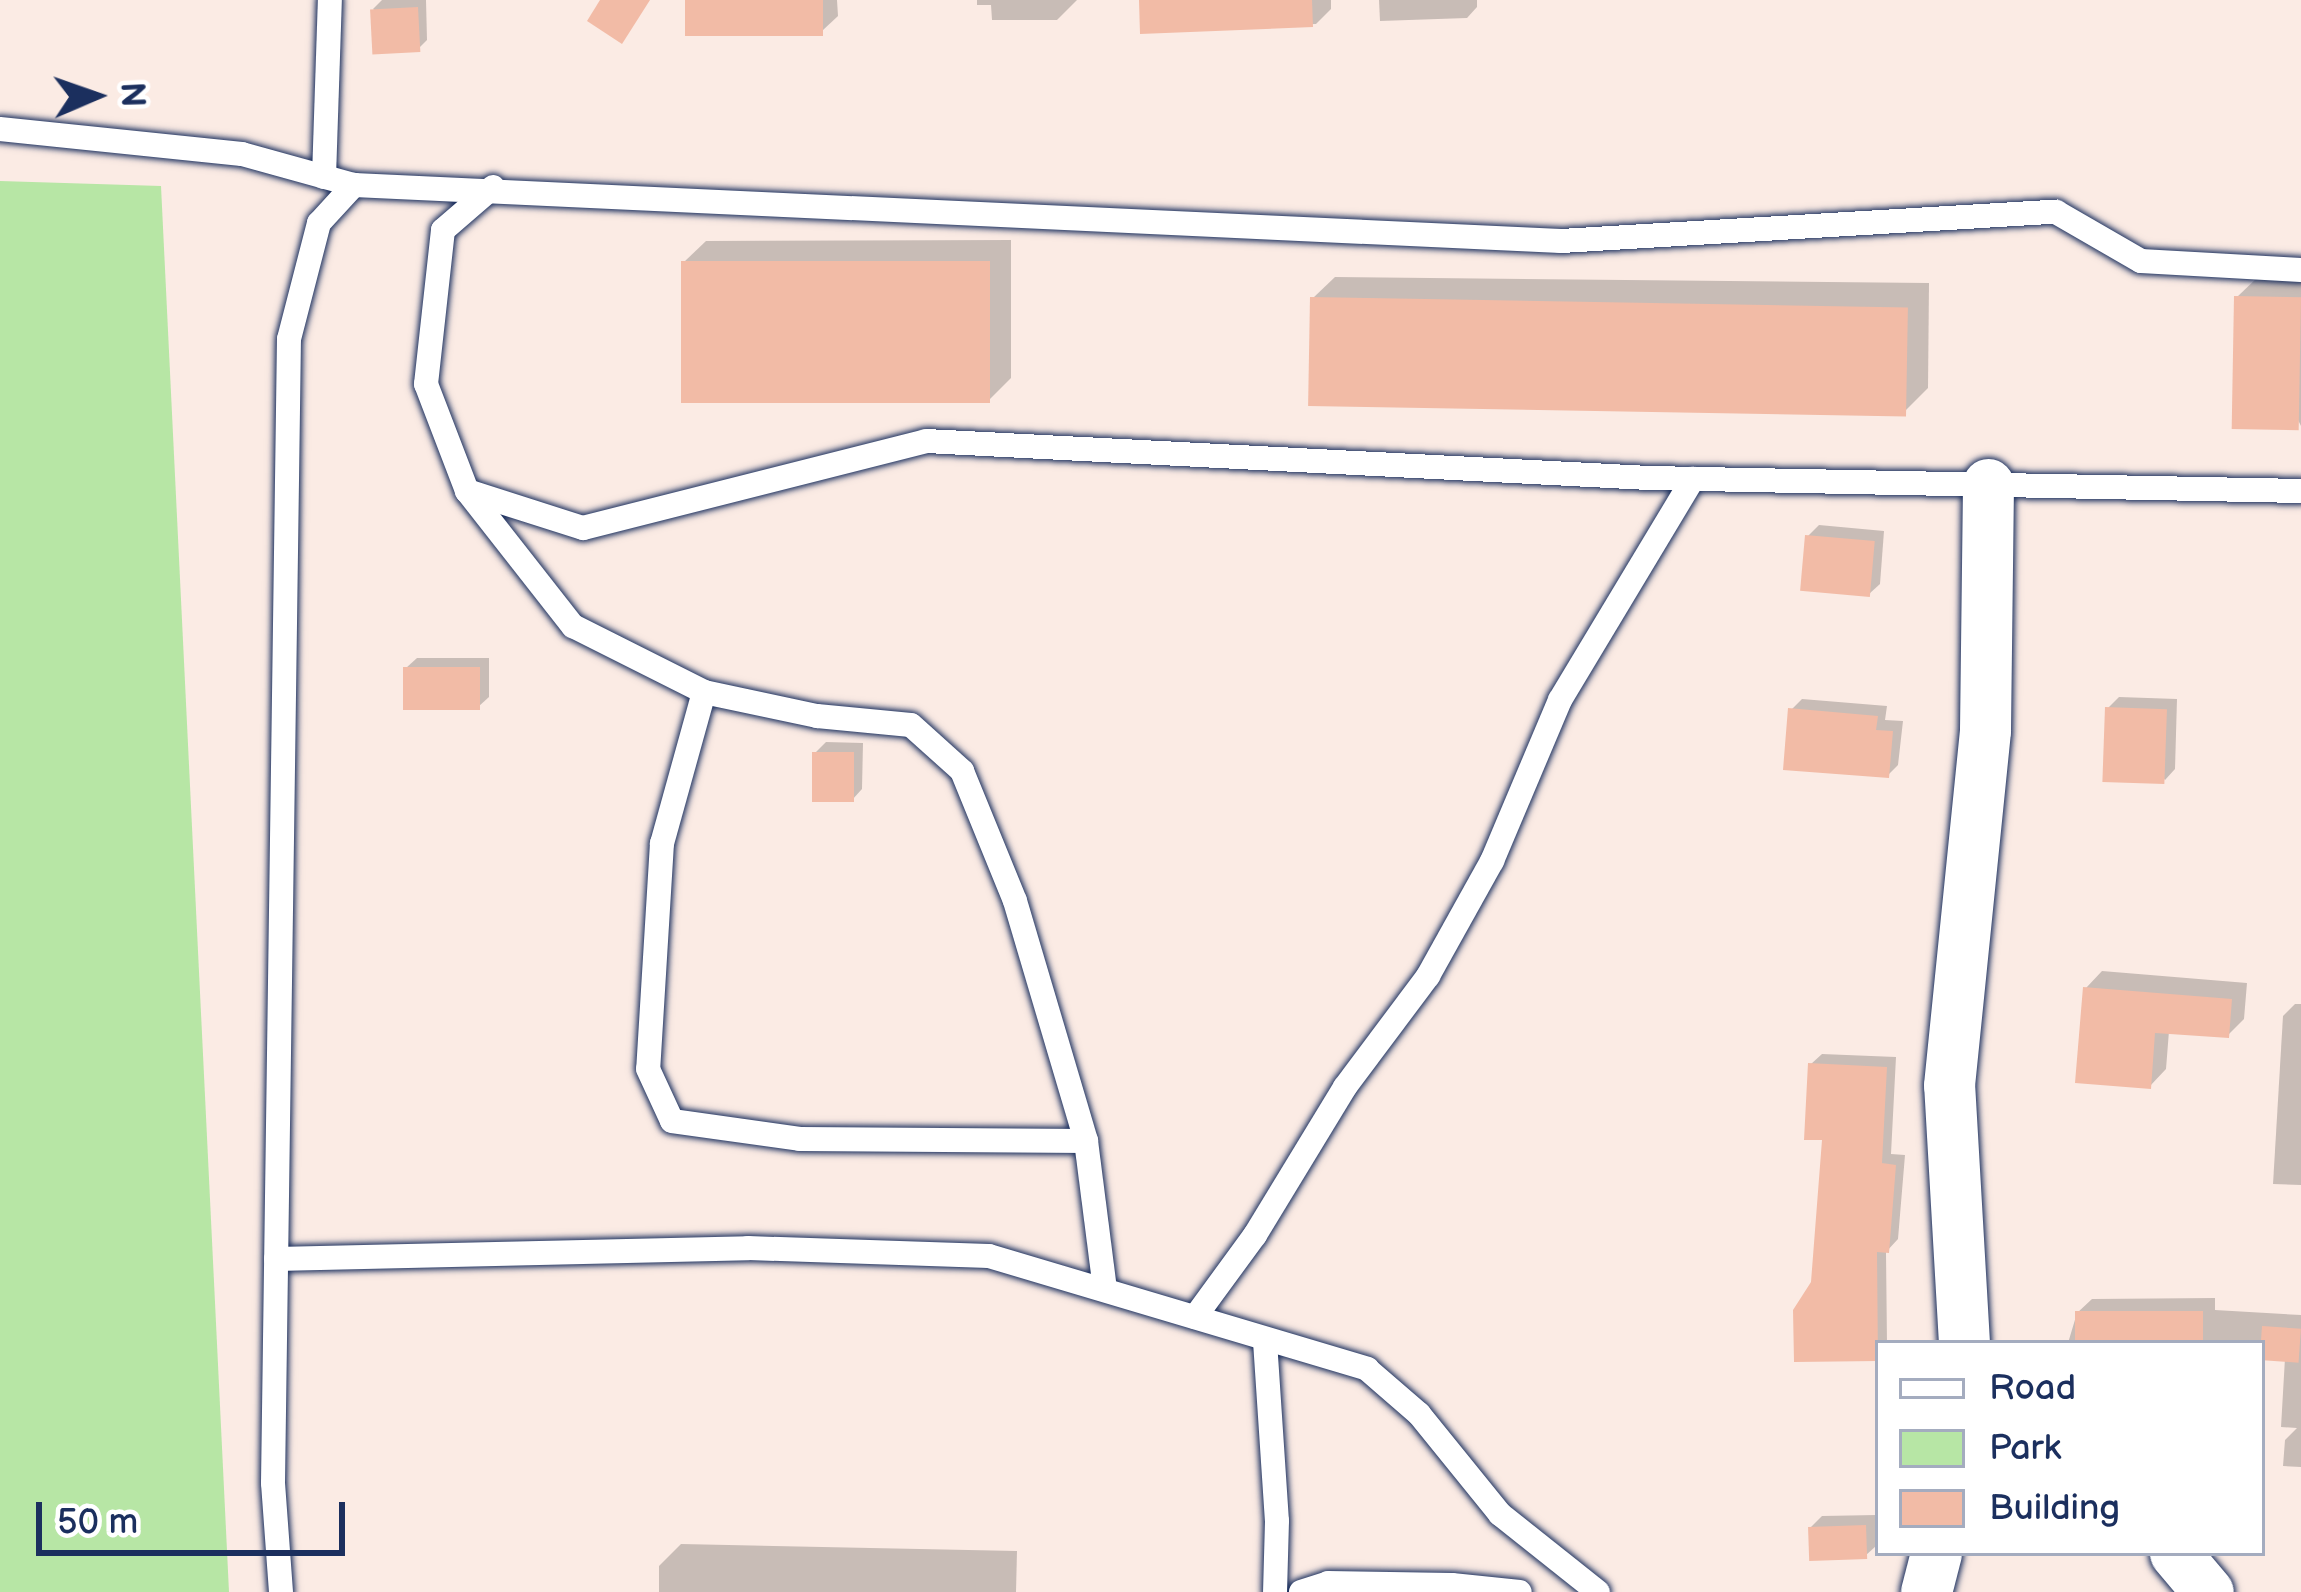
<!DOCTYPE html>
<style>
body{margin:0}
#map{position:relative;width:2301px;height:1592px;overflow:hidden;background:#fbebe4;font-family:"Balsamiq Sans",sans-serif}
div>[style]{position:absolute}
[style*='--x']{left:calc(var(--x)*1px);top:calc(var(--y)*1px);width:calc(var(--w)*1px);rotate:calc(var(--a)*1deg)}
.green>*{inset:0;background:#b7e6a5}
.shadow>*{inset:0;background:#0003}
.building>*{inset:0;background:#f2bba6;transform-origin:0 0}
.roads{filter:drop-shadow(0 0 3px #1b2f5e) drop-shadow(0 0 3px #1b2f5e)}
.service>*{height:24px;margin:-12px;padding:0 12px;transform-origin:12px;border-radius:12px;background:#fff}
.minor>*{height:51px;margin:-25.5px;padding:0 25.5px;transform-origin:25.5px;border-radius:25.5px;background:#fff}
span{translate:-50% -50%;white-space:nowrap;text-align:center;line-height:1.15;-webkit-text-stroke:10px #fff;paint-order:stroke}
.legend{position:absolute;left:1875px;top:1340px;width:390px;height:216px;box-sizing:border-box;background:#fff;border:3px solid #a4acbf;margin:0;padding:15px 21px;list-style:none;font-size:36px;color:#1b2f5e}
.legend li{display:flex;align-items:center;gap:24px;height:60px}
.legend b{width:60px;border:3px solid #a4acbf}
.north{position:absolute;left:36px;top:36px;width:120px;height:120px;-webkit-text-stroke:9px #fff;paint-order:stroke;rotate:88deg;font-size:33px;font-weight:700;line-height:48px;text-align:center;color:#1b2f5e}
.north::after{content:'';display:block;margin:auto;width:42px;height:54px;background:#1b2f5e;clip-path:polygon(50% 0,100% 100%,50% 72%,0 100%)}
.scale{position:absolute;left:36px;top:1502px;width:309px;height:54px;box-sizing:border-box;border:6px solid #1b2f5e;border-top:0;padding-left:15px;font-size:36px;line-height:42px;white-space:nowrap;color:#1b2f5e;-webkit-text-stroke:9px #fff;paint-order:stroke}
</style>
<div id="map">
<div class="green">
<i style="clip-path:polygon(0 181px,161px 186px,229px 1592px,0 1592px)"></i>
</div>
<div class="shadow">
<i style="clip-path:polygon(382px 0,426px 0,427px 40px,418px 49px,373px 9px)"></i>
<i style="clip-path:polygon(688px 0,837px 0,838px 16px,822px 31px)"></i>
<i style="clip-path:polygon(977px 0,1077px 0,1057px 20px,992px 20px,991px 5px,977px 5px)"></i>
<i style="clip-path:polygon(1142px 0,1331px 0,1331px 9px,1316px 24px,1143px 31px)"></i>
<i style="clip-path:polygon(1379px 0,1477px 0,1477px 7px,1467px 18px,1380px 21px)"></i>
<i style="clip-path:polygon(1011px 240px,1011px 378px,989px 400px,684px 262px,706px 241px)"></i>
<i style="clip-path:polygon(2259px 276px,2301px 276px,2301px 426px,2237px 297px)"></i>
<i style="clip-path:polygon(1335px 277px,1929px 283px,1928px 388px,1906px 410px,1313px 298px)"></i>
<i style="clip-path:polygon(1819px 525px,1884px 531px,1880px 584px,1869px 594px,1808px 536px)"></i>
<i style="clip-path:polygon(417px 658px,489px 658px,489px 697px,478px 707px,406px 668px)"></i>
<i style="clip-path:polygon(2119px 697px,2177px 699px,2175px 769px,2165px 780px,2108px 708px)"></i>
<i style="clip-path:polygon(1802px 699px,1887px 706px,1885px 720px,1903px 721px,1898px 765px,1888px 775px,1791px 710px)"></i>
<i style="clip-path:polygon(826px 742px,863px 743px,862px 789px,852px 800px,815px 753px)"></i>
<i style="clip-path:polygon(2102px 971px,2247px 983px,2244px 1019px,2228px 1035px,2169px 1031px,2166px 1069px,2150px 1086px,2086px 988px)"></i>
<i style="clip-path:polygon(2295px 1004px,2301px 1004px,2301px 1185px,2273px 1184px,2283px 1016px)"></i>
<i style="clip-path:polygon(1822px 1054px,1896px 1057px,1891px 1154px,1905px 1155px,1898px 1239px,1886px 1252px,1887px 1343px,1878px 1343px,1876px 1358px,1814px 1282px,1825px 1138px,1811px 1064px)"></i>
<i style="clip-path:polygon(2215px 1298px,2215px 1310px,2301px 1315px,2301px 1467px,2283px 1466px,2285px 1440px,2297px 1428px,2281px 1427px,2285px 1358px,2262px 1357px,2262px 1343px,2068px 1343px,2077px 1313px,2092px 1299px)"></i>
<i style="clip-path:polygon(1876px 1515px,1876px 1546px,1865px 1556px,1811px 1527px,1822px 1516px)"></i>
<i style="clip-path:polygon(681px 1544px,1017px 1551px,1016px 1592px,659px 1592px,659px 1566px)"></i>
</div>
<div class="building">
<i style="clip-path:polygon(600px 0,650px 0,622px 44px,587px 21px)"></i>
<i style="left:685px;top:0;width:138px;height:36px"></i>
<i style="clip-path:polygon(1139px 0,1312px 0,1313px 27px,1140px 34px)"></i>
<i style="left:418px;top:7px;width:45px;height:48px;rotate:87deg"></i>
<i style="left:681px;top:261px;width:309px;height:142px"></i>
<i style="left:2234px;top:296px;width:67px;height:133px;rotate:1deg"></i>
<i style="left:1310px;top:297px;width:598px;height:109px;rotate:1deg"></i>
<i style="left:1805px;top:535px;width:70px;height:56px;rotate:5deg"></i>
<i style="left:403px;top:667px;width:77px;height:43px"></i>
<i style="left:2105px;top:707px;width:62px;height:75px;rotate:2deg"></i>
<i style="clip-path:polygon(1788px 708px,1878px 716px,1876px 730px,1893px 731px,1889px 778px,1783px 770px)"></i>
<i style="left:812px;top:752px;width:42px;height:50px"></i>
<i style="clip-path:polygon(2083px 987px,2232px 999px,2229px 1038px,2155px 1033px,2151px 1089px,2075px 1083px)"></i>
<i style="clip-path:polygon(1808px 1063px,1887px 1067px,1882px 1163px,1896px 1165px,1889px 1253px,1877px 1252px,1878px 1361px,1794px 1362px,1793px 1310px,1811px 1282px,1822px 1140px,1804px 1140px)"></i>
<i style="left:2075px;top:1311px;width:128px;height:34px"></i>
<i style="left:2262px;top:1326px;width:39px;height:34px;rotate:4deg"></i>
<i style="left:1866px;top:1525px;width:34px;height:58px;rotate:88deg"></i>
</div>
<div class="roads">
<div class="service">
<i style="--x:0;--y:129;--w:243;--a:5.9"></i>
<i style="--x:242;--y:154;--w:116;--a:15.5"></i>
<i style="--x:354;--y:185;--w:1208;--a:2.66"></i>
<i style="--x:1561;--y:241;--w:496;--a:-3.4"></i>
<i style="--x:2056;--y:212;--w:98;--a:30"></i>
<i style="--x:2141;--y:261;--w:160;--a:3.2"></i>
<i style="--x:324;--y:177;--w:177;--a:-88.1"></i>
<i style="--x:493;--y:187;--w:66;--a:139.3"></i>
<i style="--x:443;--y:230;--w:155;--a:96.3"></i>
<i style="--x:426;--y:384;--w:115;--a:69"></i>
<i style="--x:467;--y:491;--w:122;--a:17.7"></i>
<i style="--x:583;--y:528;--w:354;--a:-14.2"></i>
<i style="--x:926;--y:441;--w:724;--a:2.93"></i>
<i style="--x:1649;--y:478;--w:652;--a:1.14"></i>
<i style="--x:467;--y:491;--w:172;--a:51.9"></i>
<i style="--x:573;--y:626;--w:147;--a:26.7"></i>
<i style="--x:704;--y:692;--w:116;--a:12"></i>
<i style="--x:817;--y:716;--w:94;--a:5.5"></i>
<i style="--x:911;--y:725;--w:69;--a:42"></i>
<i style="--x:962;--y:771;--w:140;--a:67.8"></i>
<i style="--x:1015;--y:901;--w:250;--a:73.5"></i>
<i style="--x:1086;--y:1141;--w:149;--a:82.7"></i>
<i style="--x:704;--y:692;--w:157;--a:105.5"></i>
<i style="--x:662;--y:843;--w:226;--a:93.5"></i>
<i style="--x:648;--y:1069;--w:57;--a:65.2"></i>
<i style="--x:672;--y:1121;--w:129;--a:8"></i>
<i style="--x:800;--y:1139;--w:286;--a:0.4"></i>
<i style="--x:276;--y:1259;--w:472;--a:-1.3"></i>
<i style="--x:748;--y:1248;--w:241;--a:1.9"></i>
<i style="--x:989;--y:1256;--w:395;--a:16.6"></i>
<i style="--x:1367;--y:1369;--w:69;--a:40.9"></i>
<i style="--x:1419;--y:1414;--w:129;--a:51"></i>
<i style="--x:1500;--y:1514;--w:125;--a:38.5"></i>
<i style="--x:1195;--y:1317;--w:102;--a:-53.8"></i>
<i style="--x:1255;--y:1235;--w:173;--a:-58.7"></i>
<i style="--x:1345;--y:1087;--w:139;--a:-53.2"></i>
<i style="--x:1428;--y:976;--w:132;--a:-60.9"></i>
<i style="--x:1492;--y:861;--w:175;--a:-67.1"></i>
<i style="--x:1560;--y:700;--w:258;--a:-59"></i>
<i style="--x:1265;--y:1341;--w:180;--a:86.2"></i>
<i style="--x:1277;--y:1521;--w:71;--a:91.6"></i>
<i style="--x:281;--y:1592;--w:109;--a:-94.2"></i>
<i style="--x:273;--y:1483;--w:1144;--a:-89.2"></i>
<i style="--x:289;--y:339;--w:120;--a:-75.5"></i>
<i style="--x:319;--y:223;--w:52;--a:-47.4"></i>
<i style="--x:1301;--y:1592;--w:28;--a:-18"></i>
<i style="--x:1328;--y:1583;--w:124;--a:0.9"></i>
<i style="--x:1452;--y:1585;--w:68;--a:5.9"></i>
</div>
<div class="minor">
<i style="--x:1964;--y:1343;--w:258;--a:-93.3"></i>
<i style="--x:1949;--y:1085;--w:357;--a:-84.2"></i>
<i style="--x:1985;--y:730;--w:246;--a:-89.3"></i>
<i style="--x:2175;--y:1553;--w:51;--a:49.8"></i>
<i style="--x:1926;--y:1592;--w:40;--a:-75.6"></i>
</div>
</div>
<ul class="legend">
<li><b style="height:15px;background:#fff"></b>Road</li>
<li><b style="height:33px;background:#b7e6a5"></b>Park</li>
<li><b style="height:33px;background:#f2bba6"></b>Building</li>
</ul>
<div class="north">N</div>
<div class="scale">50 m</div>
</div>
